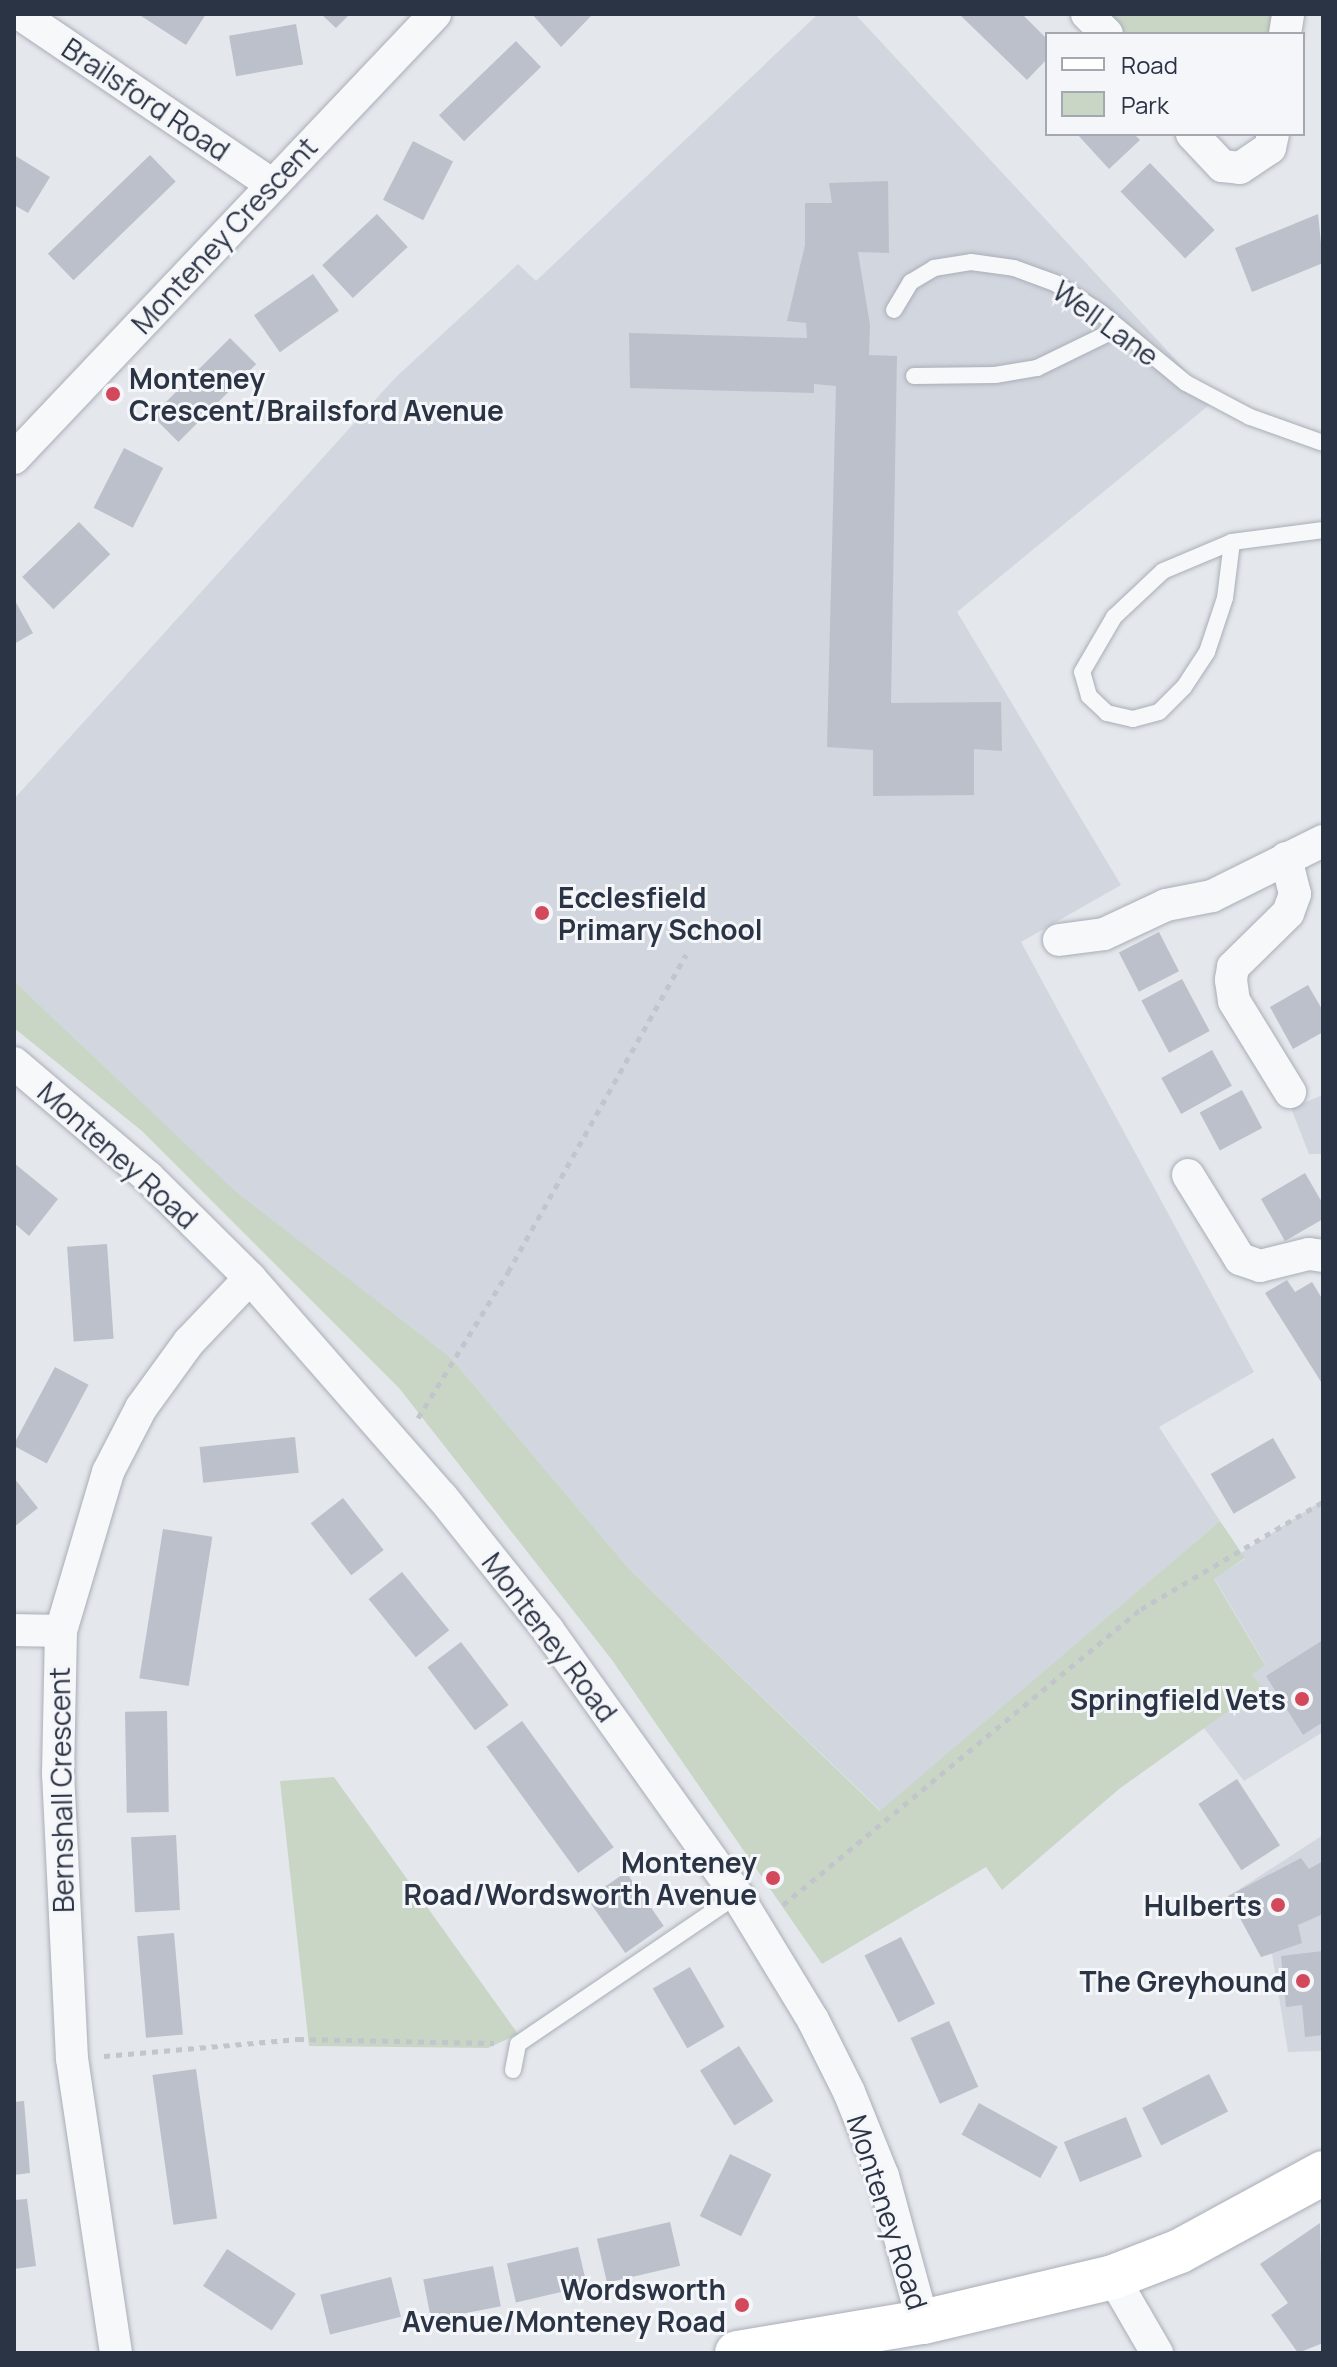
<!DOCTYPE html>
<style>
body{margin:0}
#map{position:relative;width:1337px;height:2367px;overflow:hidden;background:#e4e7ec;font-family:Manrope,sans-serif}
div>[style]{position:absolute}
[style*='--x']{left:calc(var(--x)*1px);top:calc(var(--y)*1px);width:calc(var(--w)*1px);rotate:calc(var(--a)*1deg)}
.built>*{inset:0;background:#d2d6de}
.green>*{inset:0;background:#c9d6c5;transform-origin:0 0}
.building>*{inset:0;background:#bbc0ca;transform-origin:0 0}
.path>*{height:5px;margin-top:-2.5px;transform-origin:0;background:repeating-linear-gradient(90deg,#c2c5cb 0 6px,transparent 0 12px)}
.roads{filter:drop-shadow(0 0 2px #a9aeb7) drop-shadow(0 0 2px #a9aeb7)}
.lane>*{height:16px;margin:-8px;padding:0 8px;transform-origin:8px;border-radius:8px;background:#f7f8fa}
.street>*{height:32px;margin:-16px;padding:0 16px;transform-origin:16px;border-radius:16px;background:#f7f8fa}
.secondary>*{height:44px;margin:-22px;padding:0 22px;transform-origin:22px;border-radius:22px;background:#fff}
.dots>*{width:22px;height:22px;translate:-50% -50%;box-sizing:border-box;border:4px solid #f4f6f9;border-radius:50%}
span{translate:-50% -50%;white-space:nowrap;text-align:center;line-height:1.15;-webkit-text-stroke:6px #f4f6f9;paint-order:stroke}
.street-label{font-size:28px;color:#2b3445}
.poi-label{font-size:28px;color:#2b3445;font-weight:700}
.left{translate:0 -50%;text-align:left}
.right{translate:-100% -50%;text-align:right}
.frame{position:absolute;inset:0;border:16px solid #2b3445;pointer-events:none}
.legend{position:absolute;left:1045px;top:32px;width:260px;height:104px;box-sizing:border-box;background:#f4f6f9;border:2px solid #a4a8b1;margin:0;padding:10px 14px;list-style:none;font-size:24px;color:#2b3445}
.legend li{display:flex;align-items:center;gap:16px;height:40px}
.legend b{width:40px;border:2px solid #a4a8b1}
</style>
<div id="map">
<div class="built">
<i style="clip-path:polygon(818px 14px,855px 14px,1214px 401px,957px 612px,1121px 885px,1021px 942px,1254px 1372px,1159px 1427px,1220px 1521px,881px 1811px,629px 1569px,451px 1358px,236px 1193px,14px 981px,14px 799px,395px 378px,518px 264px,536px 281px)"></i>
<i style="clip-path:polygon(1323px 1095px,1323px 1154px,1309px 1154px,1291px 1108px)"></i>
<i style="clip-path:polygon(1323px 1500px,1323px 1732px,1244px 1781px,1204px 1728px,1261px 1687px,1252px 1675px,1265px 1664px,1214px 1578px,1245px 1559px,1241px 1553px)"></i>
<i style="clip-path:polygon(1323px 1835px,1323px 2051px,1288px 2052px,1272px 1954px,1261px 1957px,1229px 1896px)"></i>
</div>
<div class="green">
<i style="left:1108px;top:14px;width:164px;height:28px"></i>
<i style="clip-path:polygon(14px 981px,236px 1192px,451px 1358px,629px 1569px,880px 1811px,1220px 1521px,1245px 1558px,1214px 1579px,1265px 1665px,1252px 1675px,1262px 1687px,1119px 1789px,1002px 1890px,986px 1867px,822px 1964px,612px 1660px,399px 1388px,142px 1131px,14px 1028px)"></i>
<i style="clip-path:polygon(334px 1777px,518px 2034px,488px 2048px,309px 2046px,280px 1781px)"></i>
</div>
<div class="building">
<i style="clip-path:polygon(138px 14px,206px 14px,186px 45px)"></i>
<i style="clip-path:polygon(321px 14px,350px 14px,336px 28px)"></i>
<i style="clip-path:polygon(532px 14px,593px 14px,561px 47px)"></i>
<i style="clip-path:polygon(959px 14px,1022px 14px,1047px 39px,1047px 59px,1027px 80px)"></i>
<i style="left:296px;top:24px;width:41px;height:68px;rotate:80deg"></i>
<i style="left:516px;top:41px;width:36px;height:107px;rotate:46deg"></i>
<i style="clip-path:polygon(1077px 134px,1134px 134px,1140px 140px,1109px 169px)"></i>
<i style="left:413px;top:141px;width:45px;height:66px;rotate:27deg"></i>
<i style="clip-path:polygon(14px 155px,50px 177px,28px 213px,14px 205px)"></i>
<i style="left:150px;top:155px;width:37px;height:142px;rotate:46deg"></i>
<i style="left:1150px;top:163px;width:93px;height:41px;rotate:46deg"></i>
<i style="clip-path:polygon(888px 181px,889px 253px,858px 252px,870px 325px,869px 355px,897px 356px,891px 703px,1001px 702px,1002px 751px,974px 749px,974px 795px,873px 796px,873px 750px,827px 747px,836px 386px,814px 384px,814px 393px,630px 388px,629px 333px,807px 338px,806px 323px,787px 321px,805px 245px,805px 203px,832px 203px,829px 183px)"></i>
<i style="left:377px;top:214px;width:45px;height:75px;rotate:47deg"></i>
<i style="clip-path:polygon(1318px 214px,1323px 263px,1252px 292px,1235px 248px)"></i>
<i style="left:313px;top:274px;width:45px;height:72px;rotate:55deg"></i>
<i style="left:230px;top:338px;width:37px;height:110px;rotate:45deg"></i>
<i style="left:124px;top:448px;width:44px;height:67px;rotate:27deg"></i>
<i style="left:79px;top:522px;width:45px;height:79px;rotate:46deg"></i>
<i style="clip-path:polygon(14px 599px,33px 633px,14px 644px)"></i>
<i style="left:1159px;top:932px;width:44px;height:45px;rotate:63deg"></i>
<i style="left:1182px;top:979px;width:59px;height:46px;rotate:62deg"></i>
<i style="clip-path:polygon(1308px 985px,1323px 1011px,1323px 1032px,1293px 1049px,1270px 1007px)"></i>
<i style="left:1212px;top:1050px;width:41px;height:58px;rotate:61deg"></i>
<i style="left:1242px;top:1090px;width:43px;height:48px;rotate:62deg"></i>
<i style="clip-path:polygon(14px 1163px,58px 1199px,29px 1236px,14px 1223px)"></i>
<i style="clip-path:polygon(1305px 1173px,1323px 1204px,1323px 1219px,1285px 1241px,1261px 1199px)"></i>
<i style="left:107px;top:1244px;width:95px;height:40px;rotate:86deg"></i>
<i style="clip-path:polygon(1287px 1280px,1295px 1292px,1312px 1282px,1323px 1300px,1323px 1385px,1265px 1293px)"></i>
<i style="left:55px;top:1367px;width:38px;height:89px;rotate:28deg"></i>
<i style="left:295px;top:1437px;width:36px;height:96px;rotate:84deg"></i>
<i style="left:1273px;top:1438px;width:46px;height:72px;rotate:60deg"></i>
<i style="clip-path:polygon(14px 1478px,38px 1508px,14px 1527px)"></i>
<i style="left:343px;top:1498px;width:66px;height:41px;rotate:52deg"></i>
<i style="left:163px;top:1529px;width:50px;height:151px;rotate:9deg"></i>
<i style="left:402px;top:1572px;width:75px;height:43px;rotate:51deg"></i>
<i style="clip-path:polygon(1323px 1640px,1323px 1722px,1303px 1735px,1266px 1676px)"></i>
<i style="left:461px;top:1642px;width:79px;height:42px;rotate:53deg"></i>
<i style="left:167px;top:1711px;width:101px;height:42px;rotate:89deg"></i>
<i style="left:522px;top:1721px;width:156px;height:44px;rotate:54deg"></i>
<i style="left:1237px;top:1779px;width:79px;height:46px;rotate:57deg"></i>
<i style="left:176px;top:1835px;width:75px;height:45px;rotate:87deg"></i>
<i style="clip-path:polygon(1301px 1858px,1309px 1869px,1323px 1861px,1323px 1914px,1298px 1925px,1302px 1943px,1261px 1957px,1228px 1896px)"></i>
<i style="left:626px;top:1872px;width:66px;height:47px;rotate:55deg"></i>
<i style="left:174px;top:1933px;width:102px;height:37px;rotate:85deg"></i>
<i style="left:901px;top:1937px;width:75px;height:41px;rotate:63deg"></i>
<i style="clip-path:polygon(1323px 1951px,1323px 2035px,1305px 2037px,1302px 2005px,1286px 2007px,1281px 1956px)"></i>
<i style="left:690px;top:1967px;width:69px;height:43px;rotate:60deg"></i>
<i style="left:949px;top:2021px;width:72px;height:42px;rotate:66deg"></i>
<i style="left:739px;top:2046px;width:65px;height:46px;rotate:58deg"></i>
<i style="left:196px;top:2069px;width:151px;height:44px;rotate:82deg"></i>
<i style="left:1209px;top:2074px;width:42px;height:75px;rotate:63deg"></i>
<i style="clip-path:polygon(24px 2101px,30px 2173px,14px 2175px,14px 2102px)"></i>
<i style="left:979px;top:2103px;width:90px;height:36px;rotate:29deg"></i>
<i style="left:1126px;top:2117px;width:43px;height:67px;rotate:68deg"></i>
<i style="left:730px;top:2154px;width:46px;height:69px;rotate:26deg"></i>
<i style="clip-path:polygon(27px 2199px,36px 2266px,14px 2269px,14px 2200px)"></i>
<i style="left:670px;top:2222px;width:45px;height:75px;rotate:77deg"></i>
<i style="clip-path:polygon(1320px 2223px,1323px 2343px,1298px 2353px,1271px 2315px,1288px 2303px,1260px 2264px)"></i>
<i style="left:578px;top:2247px;width:40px;height:73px;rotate:77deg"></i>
<i style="left:227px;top:2249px;width:82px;height:44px;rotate:33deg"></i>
<i style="left:493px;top:2266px;width:41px;height:71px;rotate:79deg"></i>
<i style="left:391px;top:2277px;width:41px;height:73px;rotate:76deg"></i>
</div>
<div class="path">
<i style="--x:418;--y:1418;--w:172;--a:-58.3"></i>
<i style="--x:508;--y:1272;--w:364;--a:-60.7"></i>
<i style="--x:783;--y:1905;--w:465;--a:-39.6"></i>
<i style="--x:1141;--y:1609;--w:211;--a:-30.5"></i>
<i style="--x:104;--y:2056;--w:195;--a:-5"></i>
<i style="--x:298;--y:2039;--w:196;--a:1.2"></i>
</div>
<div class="roads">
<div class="lane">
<i style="--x:894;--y:310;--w:33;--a:-59"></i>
<i style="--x:911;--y:282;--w:27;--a:-31"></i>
<i style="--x:934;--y:268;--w:37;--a:-9"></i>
<i style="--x:971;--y:262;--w:43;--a:7.9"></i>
<i style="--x:1014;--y:268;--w:44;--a:20.1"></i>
<i style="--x:1055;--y:283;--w:55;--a:33.1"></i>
<i style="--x:1101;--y:313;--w:110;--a:39.5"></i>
<i style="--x:1186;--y:383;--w:72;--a:28"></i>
<i style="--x:1250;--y:417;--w:77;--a:19.6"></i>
<i style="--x:914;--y:376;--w:81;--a:-0.7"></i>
<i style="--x:995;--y:375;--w:43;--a:-9.5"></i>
<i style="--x:1037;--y:368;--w:91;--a:-26"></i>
<i style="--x:1232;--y:542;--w:56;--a:97.1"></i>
<i style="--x:1225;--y:598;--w:57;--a:108.4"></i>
<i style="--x:1207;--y:652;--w:42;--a:123.3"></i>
<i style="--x:1184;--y:687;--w:35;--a:135"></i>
<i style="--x:1159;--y:712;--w:27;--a:165"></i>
<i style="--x:1133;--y:719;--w:27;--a:-167"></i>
<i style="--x:1107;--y:713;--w:25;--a:-137"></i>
<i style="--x:1089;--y:696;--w:25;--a:-106"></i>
<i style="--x:1082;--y:672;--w:64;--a:-59.8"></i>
<i style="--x:1114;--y:617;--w:67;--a:-43.2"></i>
<i style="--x:1163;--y:571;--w:75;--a:-22.8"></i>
<i style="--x:1232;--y:542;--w:92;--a:-7.5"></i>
<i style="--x:513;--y:2070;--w:26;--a:-79"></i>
<i style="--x:518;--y:2044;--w:265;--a:-34.2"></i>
</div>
<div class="street">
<i style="--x:20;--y:14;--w:303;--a:34.1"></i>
<i style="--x:1087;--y:14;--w:28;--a:45"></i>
<i style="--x:1285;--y:34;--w:20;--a:-81"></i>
<i style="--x:1192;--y:134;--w:44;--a:46.8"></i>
<i style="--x:1222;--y:166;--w:18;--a:6"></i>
<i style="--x:1240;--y:168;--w:36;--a:-34"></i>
<i style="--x:1270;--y:148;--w:14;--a:-78"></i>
<i style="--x:14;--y:458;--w:612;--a:-46.52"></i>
<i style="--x:1286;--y:858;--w:37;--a:76"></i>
<i style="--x:1295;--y:894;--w:20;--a:110"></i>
<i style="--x:1288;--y:913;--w:77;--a:135.5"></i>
<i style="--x:1233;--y:967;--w:13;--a:99"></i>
<i style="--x:1231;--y:980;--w:21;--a:82"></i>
<i style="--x:1234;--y:1001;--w:107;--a:58.4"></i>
<i style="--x:1059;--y:940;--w:45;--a:-7.6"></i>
<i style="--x:1104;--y:934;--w:68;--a:-25.1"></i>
<i style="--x:1166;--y:905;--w:47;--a:-11.1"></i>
<i style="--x:1212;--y:896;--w:124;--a:-26.4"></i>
<i style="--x:14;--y:1063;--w:176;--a:40.4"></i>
<i style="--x:148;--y:1177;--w:144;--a:44.7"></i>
<i style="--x:250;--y:1278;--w:291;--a:48.8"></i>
<i style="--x:442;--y:1497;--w:170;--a:51.4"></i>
<i style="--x:548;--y:1630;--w:325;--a:54.5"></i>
<i style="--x:737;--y:1895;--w:146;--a:58.7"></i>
<i style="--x:813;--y:2020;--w:80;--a:63.4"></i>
<i style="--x:849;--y:2092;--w:91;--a:68"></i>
<i style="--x:883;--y:2176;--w:151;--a:74.7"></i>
<i style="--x:1188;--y:1175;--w:99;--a:58.2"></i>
<i style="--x:1240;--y:1259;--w:21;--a:19"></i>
<i style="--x:1260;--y:1266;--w:50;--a:-13.8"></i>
<i style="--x:1309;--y:1254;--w:14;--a:8"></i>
<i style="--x:14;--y:1630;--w:47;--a:1.2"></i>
<i style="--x:1113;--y:2277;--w:88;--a:59.9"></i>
<i style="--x:116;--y:2353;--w:297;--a:-98.5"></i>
<i style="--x:72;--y:2059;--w:285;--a:-92.8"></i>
<i style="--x:58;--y:1774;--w:143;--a:-88.8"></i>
<i style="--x:61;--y:1631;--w:166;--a:-73.5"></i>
<i style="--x:108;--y:1472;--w:72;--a:-62.7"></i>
<i style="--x:141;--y:1408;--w:82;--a:-54"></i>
<i style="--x:189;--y:1342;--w:88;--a:-46.4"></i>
</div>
<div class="secondary">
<i style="--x:737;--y:2353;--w:189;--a:-9.5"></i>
<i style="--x:923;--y:2322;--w:195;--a:-13.3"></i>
<i style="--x:1113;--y:2277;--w:72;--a:-21.2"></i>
<i style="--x:1180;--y:2251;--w:163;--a:-28.6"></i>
</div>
</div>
<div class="dots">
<i style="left:113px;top:394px;background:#d1495b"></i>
<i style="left:542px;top:913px;background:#d1495b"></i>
<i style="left:1302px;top:1699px;background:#d1495b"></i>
<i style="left:773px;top:1878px;background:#d1495b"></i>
<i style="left:1278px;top:1905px;background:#d1495b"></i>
<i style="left:1303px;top:1981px;background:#d1495b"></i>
<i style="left:742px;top:2305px;background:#d1495b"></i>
</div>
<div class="street-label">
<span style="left:146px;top:99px;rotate:34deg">Brailsford Road</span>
<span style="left:224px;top:235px;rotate:-47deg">Monteney Crescent</span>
<span style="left:1106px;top:323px;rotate:36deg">Well Lane</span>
<span style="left:118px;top:1155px;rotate:42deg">Monteney Road</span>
<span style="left:550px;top:1637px;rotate:53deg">Monteney Road</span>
<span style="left:61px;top:1790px;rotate:-91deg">Bernshall Crescent</span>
<span style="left:888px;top:2212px;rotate:72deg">Monteney Road</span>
</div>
<div class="poi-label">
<span class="left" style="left:129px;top:394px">Monteney<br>Crescent/Brailsford Avenue</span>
<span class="left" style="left:558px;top:913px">Ecclesfield<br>Primary School</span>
<span class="right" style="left:1286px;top:1699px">Springfield Vets</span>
<span class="right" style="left:757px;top:1878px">Monteney<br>Road/Wordsworth Avenue</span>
<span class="right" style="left:1262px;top:1905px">Hulberts</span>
<span class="right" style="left:1287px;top:1981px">The Greyhound</span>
<span class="right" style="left:726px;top:2305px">Wordsworth<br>Avenue/Monteney Road</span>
</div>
<div class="frame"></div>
<ul class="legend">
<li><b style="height:10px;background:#fff"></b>Road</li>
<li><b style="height:22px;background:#c9d6c5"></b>Park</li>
</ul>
</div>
